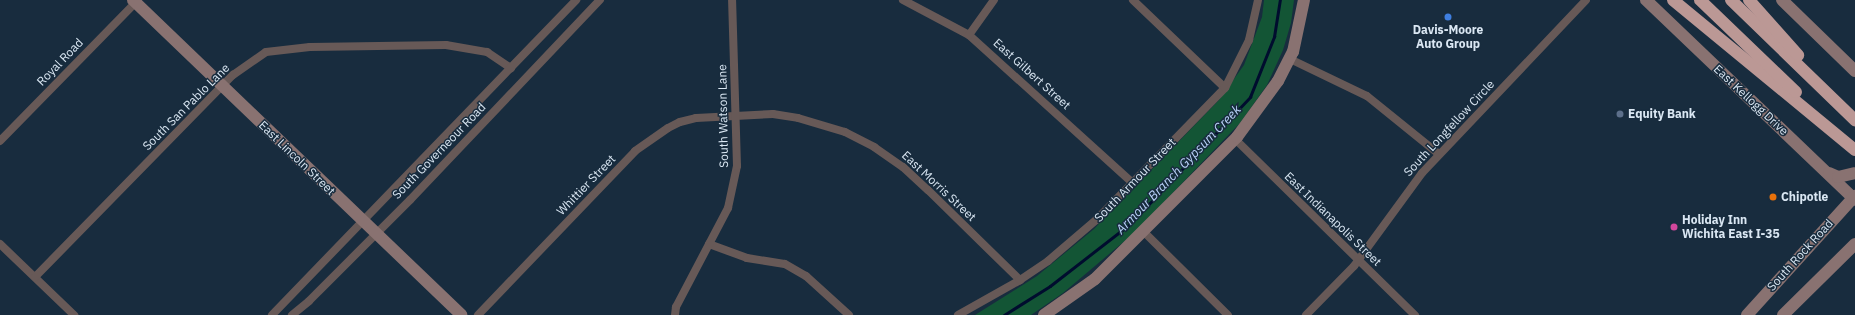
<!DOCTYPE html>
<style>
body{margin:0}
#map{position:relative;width:1855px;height:315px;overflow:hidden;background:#182c3e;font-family:"IBM Plex Sans",sans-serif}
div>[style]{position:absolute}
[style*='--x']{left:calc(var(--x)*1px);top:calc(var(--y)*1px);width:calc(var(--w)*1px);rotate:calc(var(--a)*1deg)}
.green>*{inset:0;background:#135535}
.stream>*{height:2.5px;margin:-1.25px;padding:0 1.25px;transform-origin:1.25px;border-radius:1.25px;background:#000c2e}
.street>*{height:8px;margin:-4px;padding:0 4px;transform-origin:4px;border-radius:4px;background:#675957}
.secondary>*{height:12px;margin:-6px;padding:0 6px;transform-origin:6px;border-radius:6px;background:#897271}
.highway>*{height:12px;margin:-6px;padding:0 6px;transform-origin:6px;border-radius:6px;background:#bb9895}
.dots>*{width:11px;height:11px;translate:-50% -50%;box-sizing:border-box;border:2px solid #182c3e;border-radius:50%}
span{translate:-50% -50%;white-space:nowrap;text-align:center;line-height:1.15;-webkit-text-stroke:3px #182c3e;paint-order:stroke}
.poi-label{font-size:12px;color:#dae7f3;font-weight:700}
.left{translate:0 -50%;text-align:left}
.street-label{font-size:12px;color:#dae7f3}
.water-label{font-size:13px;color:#b9d2f9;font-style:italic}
</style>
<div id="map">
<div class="green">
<i style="clip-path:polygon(1264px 0,1294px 0,1291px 23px,1283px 50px,1267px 85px,1240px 123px,1134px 233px,1063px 293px,1031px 315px,975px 315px,1037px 276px,1094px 229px,1219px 100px,1244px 65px,1262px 17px)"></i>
</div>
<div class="stream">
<i style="--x:1004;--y:315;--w:54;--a:-32.2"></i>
<i style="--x:1050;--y:286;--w:101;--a:-37.8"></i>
<i style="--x:1130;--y:224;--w:175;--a:-46.6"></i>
<i style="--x:1250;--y:97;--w:65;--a:-68.2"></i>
<i style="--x:1274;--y:37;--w:37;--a:-81"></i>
</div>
<div class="street">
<i style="--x:903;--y:0;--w:75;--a:27.9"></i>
<i style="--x:969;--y:35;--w:221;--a:42.1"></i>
<i style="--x:1133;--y:0;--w:127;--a:43.7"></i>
<i style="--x:969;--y:35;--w:43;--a:-54.5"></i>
<i style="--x:1290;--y:59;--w:85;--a:25.7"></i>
<i style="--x:1367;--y:96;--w:92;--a:38.9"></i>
<i style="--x:1235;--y:139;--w:252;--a:44.4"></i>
<i style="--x:0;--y:141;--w:197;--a:-45.6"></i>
<i style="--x:1144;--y:232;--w:118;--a:44.7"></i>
<i style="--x:0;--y:244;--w:103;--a:43.8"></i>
<i style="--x:709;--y:244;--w:40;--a:20.2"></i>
<i style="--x:747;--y:258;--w:38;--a:9"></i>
<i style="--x:785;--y:264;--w:24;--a:30"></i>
<i style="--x:806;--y:276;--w:58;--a:42.2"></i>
<i style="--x:35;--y:277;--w:283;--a:-45.6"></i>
<i style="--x:233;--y:75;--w:40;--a:-34.9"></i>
<i style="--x:266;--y:52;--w:44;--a:-6.5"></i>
<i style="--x:310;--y:47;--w:136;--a:-0.8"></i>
<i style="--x:446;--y:45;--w:42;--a:9.7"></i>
<i style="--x:487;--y:52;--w:29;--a:34"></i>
<i style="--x:272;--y:315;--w:438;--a:-46"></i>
<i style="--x:292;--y:315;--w:22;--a:-39"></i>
<i style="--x:309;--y:301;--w:143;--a:-45"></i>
<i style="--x:410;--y:200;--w:276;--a:-46.5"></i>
<i style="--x:478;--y:315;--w:227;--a:-46.2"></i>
<i style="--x:635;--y:151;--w:40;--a:-34.9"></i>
<i style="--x:668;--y:128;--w:13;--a:-27"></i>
<i style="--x:680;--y:122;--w:16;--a:-14"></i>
<i style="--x:696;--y:118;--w:39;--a:-3"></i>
<i style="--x:735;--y:116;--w:38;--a:-3"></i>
<i style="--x:773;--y:114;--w:25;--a:9"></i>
<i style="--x:798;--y:118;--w:49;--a:16.6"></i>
<i style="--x:845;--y:132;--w:33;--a:27"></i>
<i style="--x:874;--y:147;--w:35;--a:35"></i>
<i style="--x:903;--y:167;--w:34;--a:43"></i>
<i style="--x:928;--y:190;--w:129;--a:44.4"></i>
<i style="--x:675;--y:315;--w:8;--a:-83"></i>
<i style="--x:676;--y:307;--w:112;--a:-62.3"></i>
<i style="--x:728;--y:208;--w:43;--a:-77.9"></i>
<i style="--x:737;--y:166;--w:166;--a:-91.7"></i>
<i style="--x:958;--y:315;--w:71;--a:-29.4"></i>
<i style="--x:1020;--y:280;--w:34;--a:-34"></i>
<i style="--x:1048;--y:261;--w:63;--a:-40.5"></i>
<i style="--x:1096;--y:220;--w:185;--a:-45.7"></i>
<i style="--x:1225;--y:88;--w:54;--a:-63.4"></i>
<i style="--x:1249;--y:40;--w:41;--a:-77.3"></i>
<i style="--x:1306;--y:315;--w:69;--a:-45.6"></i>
<i style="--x:1354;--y:266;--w:115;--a:-53.8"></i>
<i style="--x:1422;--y:173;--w:238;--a:-46.5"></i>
</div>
<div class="secondary">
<i style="--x:133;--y:0;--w:455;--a:43.8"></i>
<i style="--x:1646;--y:0;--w:289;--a:43.7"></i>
<i style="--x:1782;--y:0;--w:102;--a:44.2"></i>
<i style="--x:1829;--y:173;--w:10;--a:24"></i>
<i style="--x:1838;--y:177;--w:17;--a:-13"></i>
<i style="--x:1044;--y:315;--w:62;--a:-35.2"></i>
<i style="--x:1095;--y:279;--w:201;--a:-45"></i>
<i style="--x:1237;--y:137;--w:69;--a:-53.8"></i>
<i style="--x:1278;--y:81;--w:33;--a:-63"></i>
<i style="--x:1293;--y:52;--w:53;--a:-78.1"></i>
<i style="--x:1747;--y:315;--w:161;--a:-47.8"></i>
<i style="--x:1783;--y:315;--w:101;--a:-44.6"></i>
</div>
<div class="highway">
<i style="--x:1673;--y:0;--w:236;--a:39.5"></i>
<i style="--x:1700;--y:0;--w:133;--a:43.8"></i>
<i style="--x:1731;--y:0;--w:173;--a:44.1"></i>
<i style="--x:1749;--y:0;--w:74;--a:48.3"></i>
</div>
<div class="dots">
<i style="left:1448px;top:17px;background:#3f7fe0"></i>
<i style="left:1620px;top:114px;background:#5c6f8a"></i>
<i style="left:1773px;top:197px;background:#e8710a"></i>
<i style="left:1674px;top:227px;background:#d1479c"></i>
</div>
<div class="poi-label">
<span style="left:1448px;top:37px">Davis-Moore<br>Auto Group</span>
<span class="left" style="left:1628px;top:114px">Equity Bank</span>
<span class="left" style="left:1781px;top:197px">Chipotle</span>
<span class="left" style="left:1682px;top:227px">Holiday Inn<br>Wichita East I-35</span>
</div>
<div class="street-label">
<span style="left:60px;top:62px;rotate:-46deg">Royal Road</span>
<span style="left:1032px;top:74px;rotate:42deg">East Gilbert Street</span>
<span style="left:1751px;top:100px;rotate:43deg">East Kellogg Drive</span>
<span style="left:186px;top:107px;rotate:-45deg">South San Pablo Lane</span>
<span style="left:723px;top:116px;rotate:-91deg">South Watson Lane</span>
<span style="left:1449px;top:128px;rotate:-47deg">South Longfellow Circle</span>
<span style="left:439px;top:151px;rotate:-46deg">South Governeour Road</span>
<span style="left:297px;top:158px;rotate:44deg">East Lincoln Street</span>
<span style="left:1135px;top:180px;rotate:-46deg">South Armour Street</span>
<span style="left:586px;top:185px;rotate:-46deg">Whittier Street</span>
<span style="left:939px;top:186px;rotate:43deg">East Morris Street</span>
<span style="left:1333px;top:219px;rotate:44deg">East Indianapolis Street</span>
<span style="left:1800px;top:255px;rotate:-48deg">South Rock Road</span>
</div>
<div class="water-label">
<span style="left:1179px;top:170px;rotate:-46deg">Armour Branch Gypsum Creek</span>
</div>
</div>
